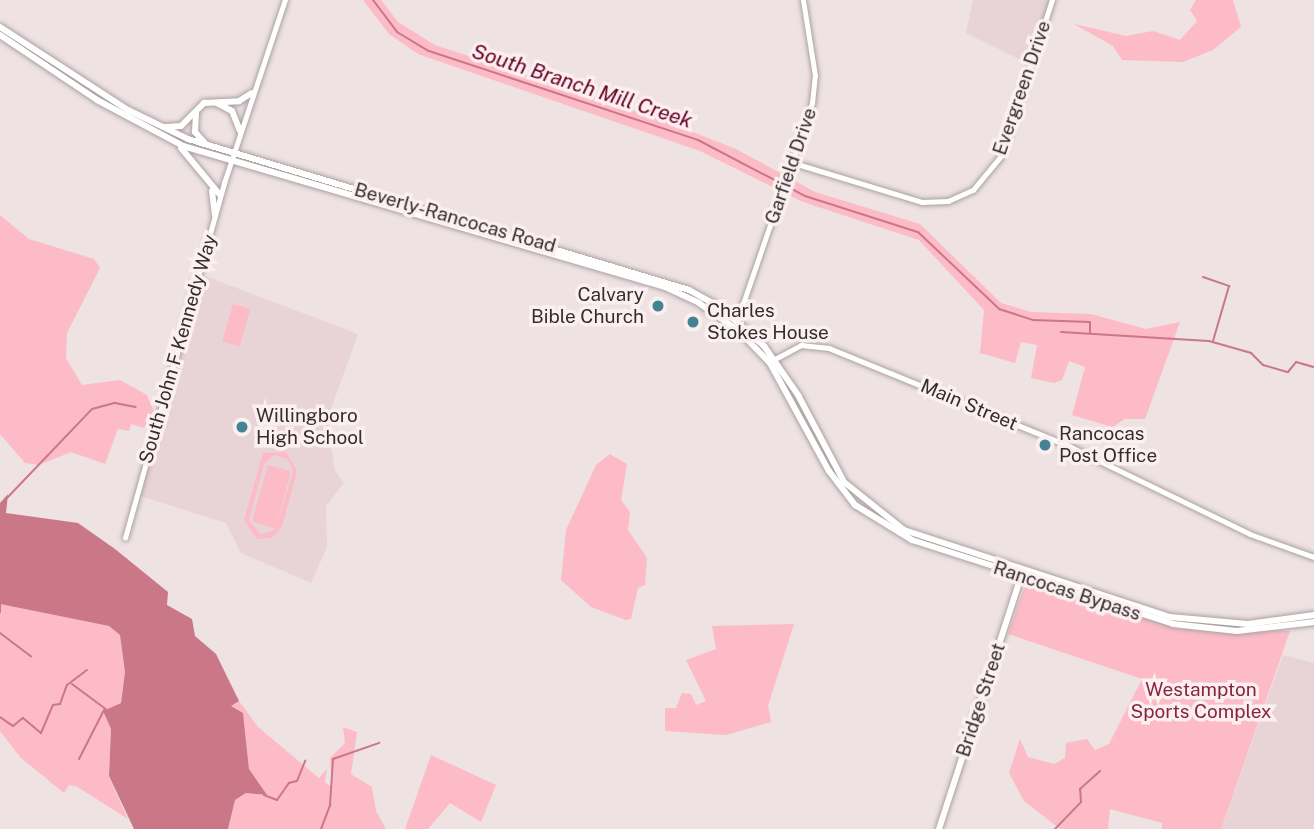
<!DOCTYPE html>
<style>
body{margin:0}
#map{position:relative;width:1314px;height:829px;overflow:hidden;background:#eee2e3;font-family:"Public Sans",sans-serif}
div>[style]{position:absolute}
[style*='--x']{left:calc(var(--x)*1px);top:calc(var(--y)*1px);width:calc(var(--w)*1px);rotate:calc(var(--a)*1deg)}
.built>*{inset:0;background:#e8d4d7}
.green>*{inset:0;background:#fcbbc6;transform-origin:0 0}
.water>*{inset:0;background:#ca7787}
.stream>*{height:2px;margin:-1px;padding:0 1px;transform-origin:1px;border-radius:1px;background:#ca7787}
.roads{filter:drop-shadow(0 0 2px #aca1a2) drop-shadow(0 0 2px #aca1a2)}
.minor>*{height:4.5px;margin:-2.25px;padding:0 2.25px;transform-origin:2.25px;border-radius:2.25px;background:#fff}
.major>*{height:6px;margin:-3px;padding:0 3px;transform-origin:3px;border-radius:3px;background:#fff}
.dots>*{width:19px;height:19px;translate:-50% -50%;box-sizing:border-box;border:4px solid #fbeff0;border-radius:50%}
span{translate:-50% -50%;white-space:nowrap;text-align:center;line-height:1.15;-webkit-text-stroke:7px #fbeff0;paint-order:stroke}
.street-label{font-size:19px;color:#322d2e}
.poi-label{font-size:19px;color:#322d2e}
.right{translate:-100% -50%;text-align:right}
.left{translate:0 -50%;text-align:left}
.park-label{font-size:19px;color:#872441}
.water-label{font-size:21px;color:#680028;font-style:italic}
</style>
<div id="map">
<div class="built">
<i style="clip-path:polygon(973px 0,1052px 0,1031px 65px,966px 33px)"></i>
<i style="clip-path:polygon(200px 274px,358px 334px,327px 420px,335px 471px,344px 483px,326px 506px,327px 547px,311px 583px,241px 553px,226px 523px,137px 495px)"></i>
<i style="clip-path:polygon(1283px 655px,1314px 663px,1314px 829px,1221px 829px)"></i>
</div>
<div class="green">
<i style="clip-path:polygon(363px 0,381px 0,398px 22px,435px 45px,662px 120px,736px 149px,815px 192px,920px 224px,1001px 303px,1031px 312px,1091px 314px,1146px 329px,1180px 322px,1145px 419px,1125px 419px,1112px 427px,1072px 415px,1085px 367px,1069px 361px,1062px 380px,1054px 383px,1031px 378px,1037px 345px,1021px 342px,1015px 363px,980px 353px,984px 310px,919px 240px,803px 202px,700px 151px,418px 54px,389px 34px)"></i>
<i style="clip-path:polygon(1196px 0,1233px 0,1241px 27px,1213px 50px,1183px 62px,1122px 60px,1113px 46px,1074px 24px,1126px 36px,1153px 31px,1180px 40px,1197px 21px,1190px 10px)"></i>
<i style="clip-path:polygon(0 215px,29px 239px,94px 259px,100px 268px,67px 333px,66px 358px,82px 385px,120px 380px,147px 395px,154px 412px,144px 428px,131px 424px,129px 431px,118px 429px,105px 464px,71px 452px,39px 465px,25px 463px,0 434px)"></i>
<i style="left:233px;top:304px;width:18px;height:39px;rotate:16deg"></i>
<i style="clip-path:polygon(evenodd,286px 452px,297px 471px,282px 527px,271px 538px,257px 539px,244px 520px,263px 453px,286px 452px,274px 455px,288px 459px,293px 472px,276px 528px,291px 471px,268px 465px,252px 521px,276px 529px,261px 535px,249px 520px,264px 464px,274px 455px)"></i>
<i style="clip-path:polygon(610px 454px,627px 464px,621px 500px,630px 512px,628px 530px,647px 558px,645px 585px,638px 588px,631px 619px,626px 620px,591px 607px,561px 580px,566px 530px,596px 465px)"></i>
<i style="clip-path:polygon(1026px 583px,1182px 629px,1290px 631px,1221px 829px,1162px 829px,1162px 823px,1110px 809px,1108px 829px,1060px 829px,1024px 801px,1009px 773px,1020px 739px,1028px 757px,1054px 764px,1065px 758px,1066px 743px,1087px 739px,1095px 750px,1109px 744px,1142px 679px,1008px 634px)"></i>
<i style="clip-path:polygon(0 604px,109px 626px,120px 635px,125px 672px,121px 703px,103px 711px,111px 729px,109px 777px,128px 819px,76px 786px,69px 785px,64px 793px,21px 758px,0 731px)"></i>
<i style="clip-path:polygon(794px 624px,768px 706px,771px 722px,726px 735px,665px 731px,665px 708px,676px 708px,682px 693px,691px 694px,696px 705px,706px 701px,686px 660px,716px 649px,712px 626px)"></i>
<i style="clip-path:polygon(239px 701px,258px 727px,319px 778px,327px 769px,325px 782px,332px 788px,330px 758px,345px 743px,343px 727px,357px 732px,351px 774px,372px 787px,376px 811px,386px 829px,228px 829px,235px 800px,246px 793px,266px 795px,249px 769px,243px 713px,230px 706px)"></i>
<i style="clip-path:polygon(431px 755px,496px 785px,481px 822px,450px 803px,428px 829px,405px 829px)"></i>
</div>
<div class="water">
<i style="clip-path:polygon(8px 494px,6px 513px,78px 523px,115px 549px,168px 592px,167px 605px,192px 619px,195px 636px,216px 654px,239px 701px,231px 706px,243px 713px,249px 769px,267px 795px,246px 793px,235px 800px,228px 829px,134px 829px,109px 776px,111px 729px,103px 711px,121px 703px,125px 672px,120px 635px,109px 626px,0 604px,0 503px)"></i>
</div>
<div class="stream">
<i style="--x:373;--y:0;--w:40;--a:53"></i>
<i style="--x:397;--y:32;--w:37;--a:31"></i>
<i style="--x:429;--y:51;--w:283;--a:18.3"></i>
<i style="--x:698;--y:140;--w:121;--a:27.6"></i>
<i style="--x:805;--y:196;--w:119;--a:17.7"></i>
<i style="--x:918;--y:232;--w:112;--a:43.5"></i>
<i style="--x:999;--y:309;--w:36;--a:18"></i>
<i style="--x:1033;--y:320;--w:57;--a:2"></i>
<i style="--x:1090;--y:322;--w:11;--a:90"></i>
<i style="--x:1203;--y:277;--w:28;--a:19"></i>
<i style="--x:1229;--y:286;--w:57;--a:106.2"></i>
<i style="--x:1061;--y:332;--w:148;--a:3.5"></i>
<i style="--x:1209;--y:341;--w:44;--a:15.9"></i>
<i style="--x:1251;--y:353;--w:17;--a:45"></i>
<i style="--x:1263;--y:365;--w:26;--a:16"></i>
<i style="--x:1288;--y:372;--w:13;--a:-51"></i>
<i style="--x:1296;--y:362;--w:19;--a:16"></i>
<i style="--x:6;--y:499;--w:124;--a:-46.3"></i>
<i style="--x:92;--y:409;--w:24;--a:-15"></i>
<i style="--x:115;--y:403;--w:21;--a:11"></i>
<i style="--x:0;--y:601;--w:11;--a:90"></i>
<i style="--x:0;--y:633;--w:39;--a:37"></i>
<i style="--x:72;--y:684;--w:44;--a:36.6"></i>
<i style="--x:0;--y:717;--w:16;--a:35"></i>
<i style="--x:13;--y:726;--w:13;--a:-39"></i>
<i style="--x:23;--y:718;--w:23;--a:40"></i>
<i style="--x:41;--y:733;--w:30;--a:-67"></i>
<i style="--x:53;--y:705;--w:7;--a:-8"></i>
<i style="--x:60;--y:704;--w:20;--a:-70"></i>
<i style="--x:67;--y:685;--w:25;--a:-37"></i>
<i style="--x:79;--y:759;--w:55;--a:-63"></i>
<i style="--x:264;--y:795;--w:14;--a:21"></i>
<i style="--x:277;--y:800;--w:21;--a:-55"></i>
<i style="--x:289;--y:783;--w:8;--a:-14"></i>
<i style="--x:297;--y:781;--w:22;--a:-68"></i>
<i style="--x:321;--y:829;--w:26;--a:-69"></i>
<i style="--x:330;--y:805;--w:46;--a:-86.3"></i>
<i style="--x:333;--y:759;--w:49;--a:-19.2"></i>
<i style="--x:1055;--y:829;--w:37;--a:-46"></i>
<i style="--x:1081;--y:802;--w:13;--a:-94"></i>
<i style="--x:1080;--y:789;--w:27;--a:-42"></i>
</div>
<div class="roads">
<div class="minor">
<i style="--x:794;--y:163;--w:134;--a:16.9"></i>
<i style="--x:922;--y:202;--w:26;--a:-2"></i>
<i style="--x:948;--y:201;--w:27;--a:-24"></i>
<i style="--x:973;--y:190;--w:44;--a:-50.5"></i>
<i style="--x:1001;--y:156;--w:164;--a:-71.9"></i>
<i style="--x:737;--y:321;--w:231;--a:-71"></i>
<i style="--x:812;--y:103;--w:27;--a:-84"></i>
<i style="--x:815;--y:76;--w:77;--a:-99"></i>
<i style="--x:775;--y:359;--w:30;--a:-28"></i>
<i style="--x:801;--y:345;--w:28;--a:6"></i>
<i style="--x:829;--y:348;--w:261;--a:22.2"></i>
<i style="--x:1071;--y:447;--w:199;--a:25.9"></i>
<i style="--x:1250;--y:534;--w:68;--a:19.8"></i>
<i style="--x:125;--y:538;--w:369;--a:-74.4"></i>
<i style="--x:224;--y:183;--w:193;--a:-71.6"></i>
</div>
<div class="major">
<i style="--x:0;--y:27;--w:153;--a:33"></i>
<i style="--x:128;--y:110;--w:67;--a:25.8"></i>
<i style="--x:188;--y:139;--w:523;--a:16.77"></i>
<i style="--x:689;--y:290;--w:35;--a:29"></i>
<i style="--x:720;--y:307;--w:59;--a:41.6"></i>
<i style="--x:764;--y:346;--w:60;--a:55.2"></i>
<i style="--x:798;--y:395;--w:98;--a:62.1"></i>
<i style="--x:844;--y:482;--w:77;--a:38.7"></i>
<i style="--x:904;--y:530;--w:280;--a:18.1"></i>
<i style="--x:1170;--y:617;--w:78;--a:5.1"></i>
<i style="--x:1248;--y:624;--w:67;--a:-7.8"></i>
<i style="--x:0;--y:35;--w:117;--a:33.8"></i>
<i style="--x:97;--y:100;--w:98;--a:28.1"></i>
<i style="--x:183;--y:146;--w:500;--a:16.3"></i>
<i style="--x:663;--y:286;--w:40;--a:25"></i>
<i style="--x:699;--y:303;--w:49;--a:35"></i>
<i style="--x:739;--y:331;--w:45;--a:45.9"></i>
<i style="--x:770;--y:363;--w:123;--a:61.4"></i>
<i style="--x:829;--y:471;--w:43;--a:52.6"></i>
<i style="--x:855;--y:505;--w:67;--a:31.6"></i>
<i style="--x:912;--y:540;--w:274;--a:17.8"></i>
<i style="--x:1173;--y:624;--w:64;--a:6.2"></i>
<i style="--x:1237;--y:631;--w:78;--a:-6.7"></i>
<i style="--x:217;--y:103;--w:17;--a:28"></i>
<i style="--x:232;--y:111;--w:22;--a:68"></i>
<i style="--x:196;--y:113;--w:19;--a:93"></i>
<i style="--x:195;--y:132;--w:15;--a:48"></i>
<i style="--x:166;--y:127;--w:15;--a:-4"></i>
<i style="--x:181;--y:126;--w:33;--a:-45"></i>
<i style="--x:204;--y:103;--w:35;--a:-3"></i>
<i style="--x:239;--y:101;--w:15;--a:-32"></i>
<i style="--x:181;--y:148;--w:61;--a:50.3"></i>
<i style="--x:212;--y:191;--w:24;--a:83"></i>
<i style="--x:939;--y:829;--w:268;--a:-72"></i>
</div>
</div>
<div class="dots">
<i style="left:658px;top:306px;background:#428395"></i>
<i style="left:693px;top:322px;background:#428395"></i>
<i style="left:242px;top:427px;background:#428395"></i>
<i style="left:1045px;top:445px;background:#428395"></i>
</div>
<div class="street-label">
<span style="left:1022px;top:88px;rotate:-71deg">Evergreen Drive</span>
<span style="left:791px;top:166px;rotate:-71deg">Garfield Drive</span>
<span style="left:455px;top:218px;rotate:16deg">Beverly-Rancocas Road</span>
<span style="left:178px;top:349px;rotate:-74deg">South John F Kennedy Way</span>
<span style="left:969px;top:405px;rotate:23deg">Main Street</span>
<span style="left:1067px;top:591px;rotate:18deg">Rancocas Bypass</span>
<span style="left:981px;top:700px;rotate:-72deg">Bridge Street</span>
</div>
<div class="poi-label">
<span class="right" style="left:644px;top:306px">Calvary<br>Bible Church</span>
<span class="left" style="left:707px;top:322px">Charles<br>Stokes House</span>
<span class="left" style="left:256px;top:427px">Willingboro<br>High School</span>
<span class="left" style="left:1059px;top:445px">Rancocas<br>Post Office</span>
</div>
<div class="park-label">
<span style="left:1201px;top:701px">Westampton<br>Sports Complex</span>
</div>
<div class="water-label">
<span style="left:582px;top:86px;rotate:18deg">South Branch Mill Creek</span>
</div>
</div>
